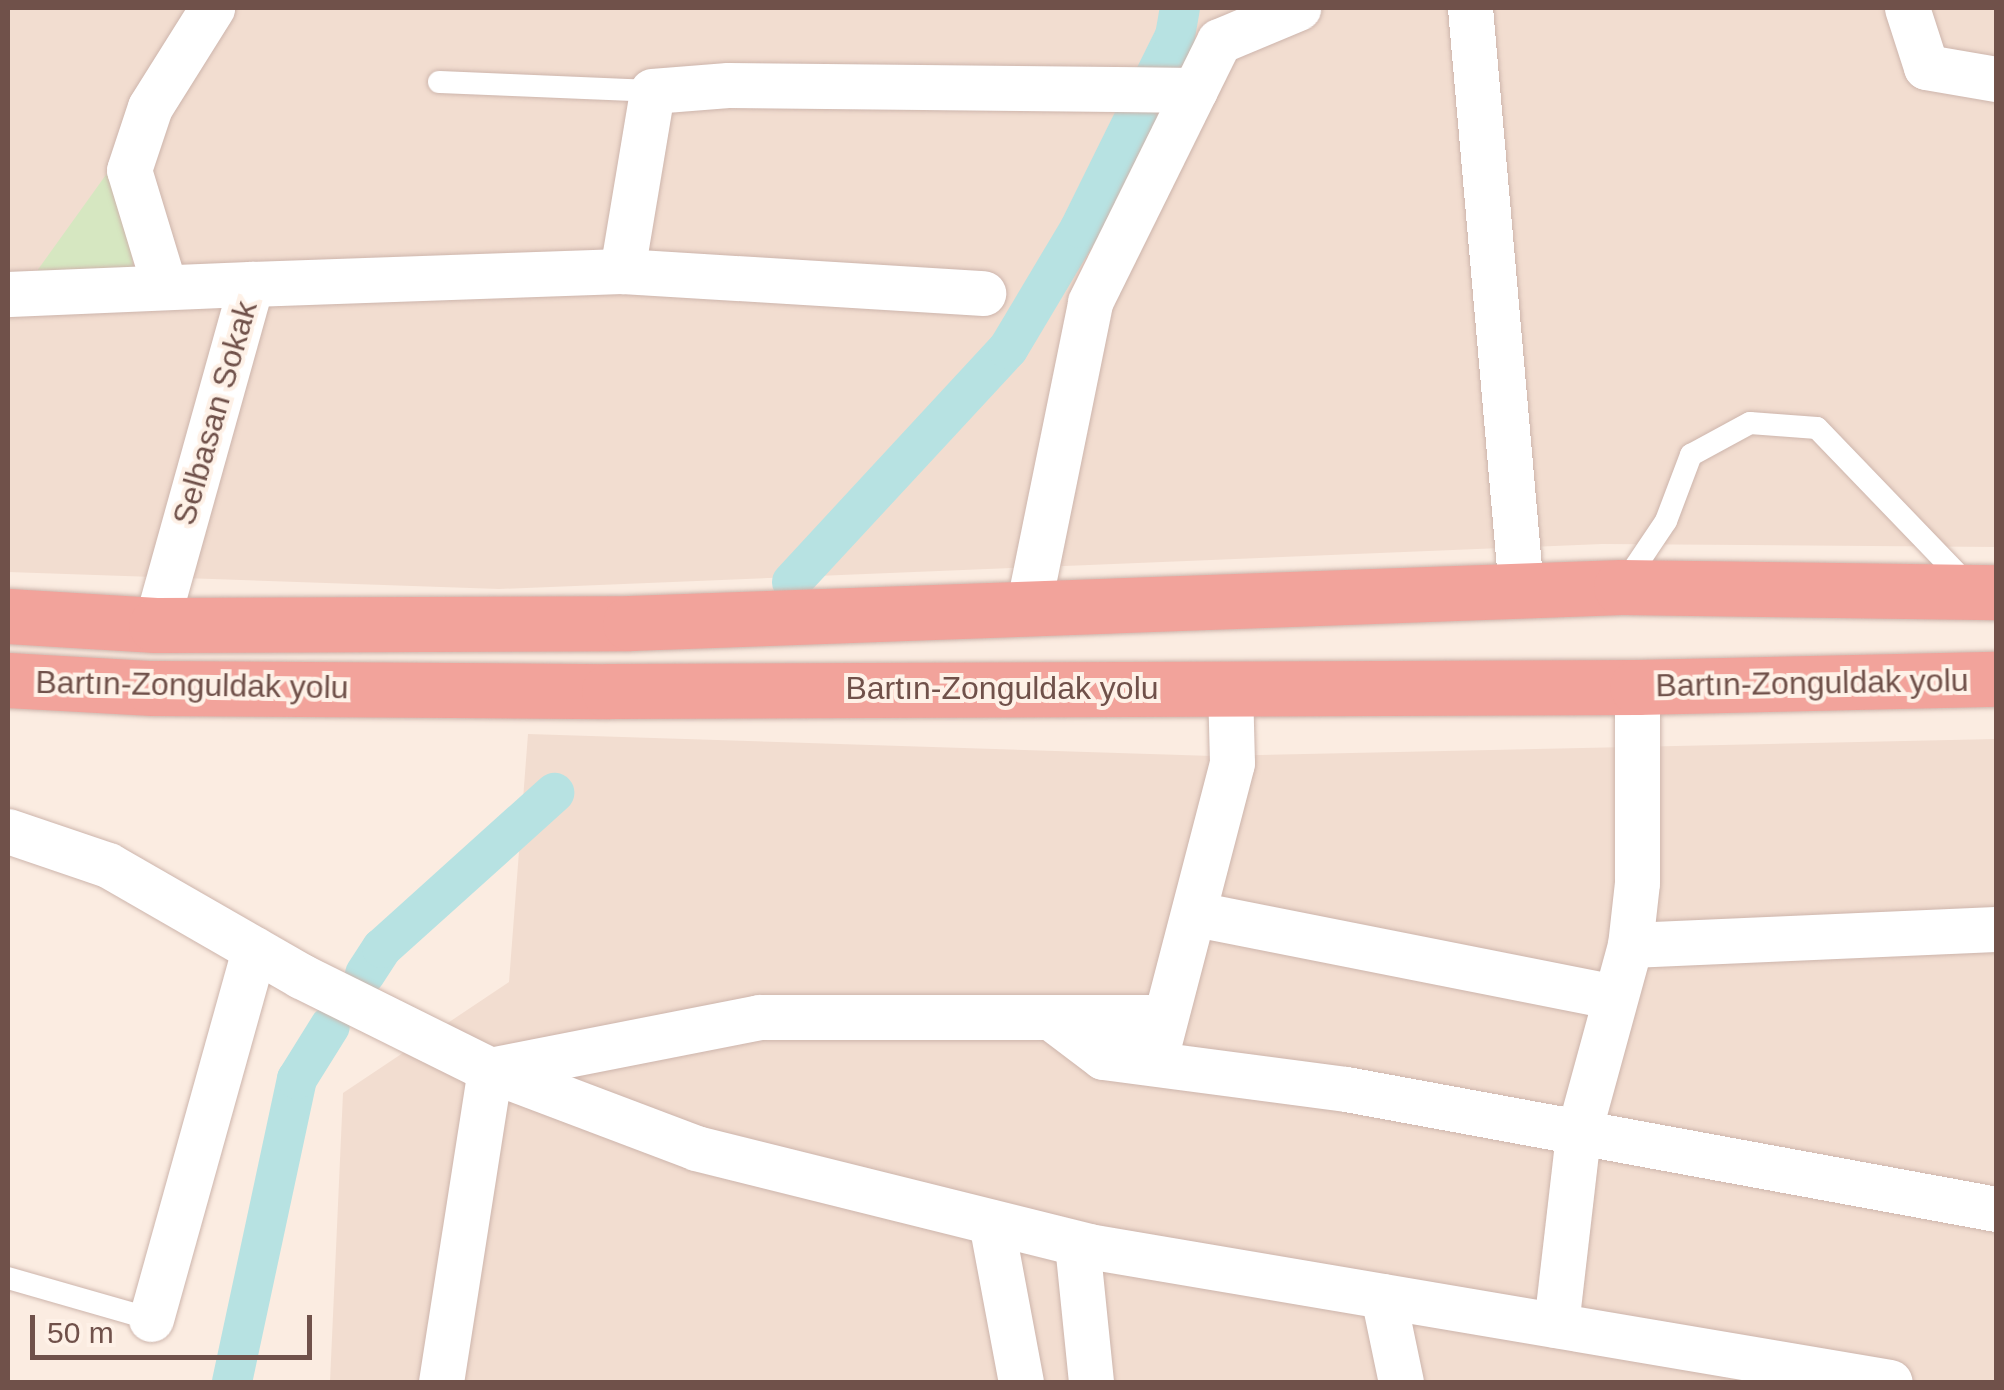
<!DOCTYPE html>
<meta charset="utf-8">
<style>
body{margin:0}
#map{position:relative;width:2004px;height:1390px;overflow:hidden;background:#fbece1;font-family:Helvetica,sans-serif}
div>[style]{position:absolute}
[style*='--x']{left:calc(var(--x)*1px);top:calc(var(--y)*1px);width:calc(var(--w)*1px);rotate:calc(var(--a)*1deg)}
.residential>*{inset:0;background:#f2ddd0}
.green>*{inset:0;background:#d6e7c1}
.canal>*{height:40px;margin:-20px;padding:0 20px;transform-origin:20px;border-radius:20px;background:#b7e2e2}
.roads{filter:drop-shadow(0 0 2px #cdb5ac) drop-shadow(0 0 2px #cdb5ac)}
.lane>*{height:22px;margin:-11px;padding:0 11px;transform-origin:11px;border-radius:11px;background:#fff}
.street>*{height:45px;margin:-22.5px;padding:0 22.5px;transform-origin:22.5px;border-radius:22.5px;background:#fff}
.highway>*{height:55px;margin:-27.5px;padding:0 27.5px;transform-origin:27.5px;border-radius:27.5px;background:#f2a39b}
span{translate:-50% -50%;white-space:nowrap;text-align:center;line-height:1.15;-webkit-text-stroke:8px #fef1e7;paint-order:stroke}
.street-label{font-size:32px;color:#70514a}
.frame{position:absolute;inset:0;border:10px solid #70514a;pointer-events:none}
.scale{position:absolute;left:30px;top:1315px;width:282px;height:45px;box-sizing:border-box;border:5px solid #70514a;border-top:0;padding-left:12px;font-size:30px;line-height:35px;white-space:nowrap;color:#70514a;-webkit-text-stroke:8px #fef1e7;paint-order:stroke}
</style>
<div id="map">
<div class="residential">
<i style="clip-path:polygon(8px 8px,1996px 8px,1996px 547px,1602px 544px,499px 589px,8px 572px)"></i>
<i style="clip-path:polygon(528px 734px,1213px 756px,1996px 739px,1996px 1382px,330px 1382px,343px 1093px,509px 982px)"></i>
</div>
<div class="green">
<i style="clip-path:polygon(113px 165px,134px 268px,29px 282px)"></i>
</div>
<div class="canal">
<i style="--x:792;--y:582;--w:318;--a:-47.2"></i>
<i style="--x:1008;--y:349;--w:141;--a:-59.2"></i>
<i style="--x:1080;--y:228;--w:214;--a:-63.7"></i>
<i style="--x:1175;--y:36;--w:28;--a:-80"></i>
<i style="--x:365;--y:974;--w:31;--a:-57"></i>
<i style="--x:382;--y:948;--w:232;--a:-42"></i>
<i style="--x:232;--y:1382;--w:310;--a:-77.9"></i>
<i style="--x:297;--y:1079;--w:62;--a:-58.1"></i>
</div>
<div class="roads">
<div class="lane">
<i style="--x:439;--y:82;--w:213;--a:2.4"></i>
<i style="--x:1623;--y:585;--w:77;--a:-56.1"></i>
<i style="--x:1666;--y:521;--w:71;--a:-69.3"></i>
<i style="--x:1691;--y:455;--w:67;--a:-28.5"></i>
<i style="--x:1750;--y:423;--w:67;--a:4.3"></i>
<i style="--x:1817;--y:428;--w:215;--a:46.1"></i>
<i style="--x:8;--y:1278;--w:149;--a:16"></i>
</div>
<div class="street">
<i style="--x:1470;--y:8;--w:561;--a:84.99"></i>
<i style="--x:1907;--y:8;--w:62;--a:72.1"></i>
<i style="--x:1926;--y:67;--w:71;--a:9.7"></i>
<i style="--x:622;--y:271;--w:182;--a:-80.5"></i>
<i style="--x:652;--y:91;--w:76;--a:-4.5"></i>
<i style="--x:728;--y:85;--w:467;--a:0.6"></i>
<i style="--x:251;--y:284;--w:371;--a:-2"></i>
<i style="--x:622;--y:271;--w:362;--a:3.5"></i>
<i style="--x:164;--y:285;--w:120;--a:-106.9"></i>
<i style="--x:129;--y:170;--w:66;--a:-71.6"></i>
<i style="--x:150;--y:107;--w:117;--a:-57.9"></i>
<i style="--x:8;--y:294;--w:243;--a:-2.4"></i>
<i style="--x:251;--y:284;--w:354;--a:105.6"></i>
<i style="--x:1028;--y:608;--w:312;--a:-78.5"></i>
<i style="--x:1090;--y:302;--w:291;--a:-63.7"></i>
<i style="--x:1219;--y:41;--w:86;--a:-22.7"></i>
<i style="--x:8;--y:831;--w:106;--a:18.8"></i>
<i style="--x:108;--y:865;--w:223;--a:29.9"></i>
<i style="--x:301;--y:976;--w:211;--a:26.4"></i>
<i style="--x:490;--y:1070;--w:220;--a:20.7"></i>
<i style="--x:696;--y:1148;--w:404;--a:14"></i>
<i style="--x:1088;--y:1246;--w:813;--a:9.62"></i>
<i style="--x:1196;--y:914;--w:424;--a:11.2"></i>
<i style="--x:1630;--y:945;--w:366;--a:-2.5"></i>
<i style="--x:1053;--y:1019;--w:63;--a:37.2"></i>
<i style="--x:1103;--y:1057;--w:245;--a:7.5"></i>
<i style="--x:1346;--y:1089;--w:661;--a:10.46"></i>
<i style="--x:1158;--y:1047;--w:293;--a:-75.4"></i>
<i style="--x:1232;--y:763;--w:74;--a:-91.5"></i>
<i style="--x:991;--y:1222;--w:163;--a:79.4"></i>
<i style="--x:1077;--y:1244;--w:139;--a:84.2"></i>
<i style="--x:1383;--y:1296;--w:88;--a:78.2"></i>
<i style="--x:151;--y:1319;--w:384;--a:-74.4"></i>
<i style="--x:1556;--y:1325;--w:191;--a:-83.4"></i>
<i style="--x:1578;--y:1135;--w:197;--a:-74.7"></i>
<i style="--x:1630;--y:945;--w:62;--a:-83.6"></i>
<i style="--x:1637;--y:883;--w:196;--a:-90"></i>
<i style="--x:441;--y:1382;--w:316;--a:-81.1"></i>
<i style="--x:490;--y:1070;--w:274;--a:-11.1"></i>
<i style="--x:759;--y:1017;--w:402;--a:0"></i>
</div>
<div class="highway">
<i style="--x:8;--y:616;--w:148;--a:3.5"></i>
<i style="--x:156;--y:625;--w:474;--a:-0.2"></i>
<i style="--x:630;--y:623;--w:992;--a:-2.08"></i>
<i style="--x:1621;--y:587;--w:375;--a:0.8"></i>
<i style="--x:8;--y:680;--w:145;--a:3.2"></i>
<i style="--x:153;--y:688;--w:456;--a:0.4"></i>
<i style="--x:609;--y:691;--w:1028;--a:-0.22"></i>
<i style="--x:1637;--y:687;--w:359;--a:-1.3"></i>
</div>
</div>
<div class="street-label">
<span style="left:215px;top:413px;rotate:-74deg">Selbasan Sokak</span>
<span style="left:1812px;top:683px;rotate:-1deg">Bartın-Zonguldak yolu</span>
<span style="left:192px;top:685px;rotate:1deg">Bartın-Zonguldak yolu</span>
<span style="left:1002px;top:688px">Bartın-Zonguldak yolu</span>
</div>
<div class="frame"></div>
<div class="scale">50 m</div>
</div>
